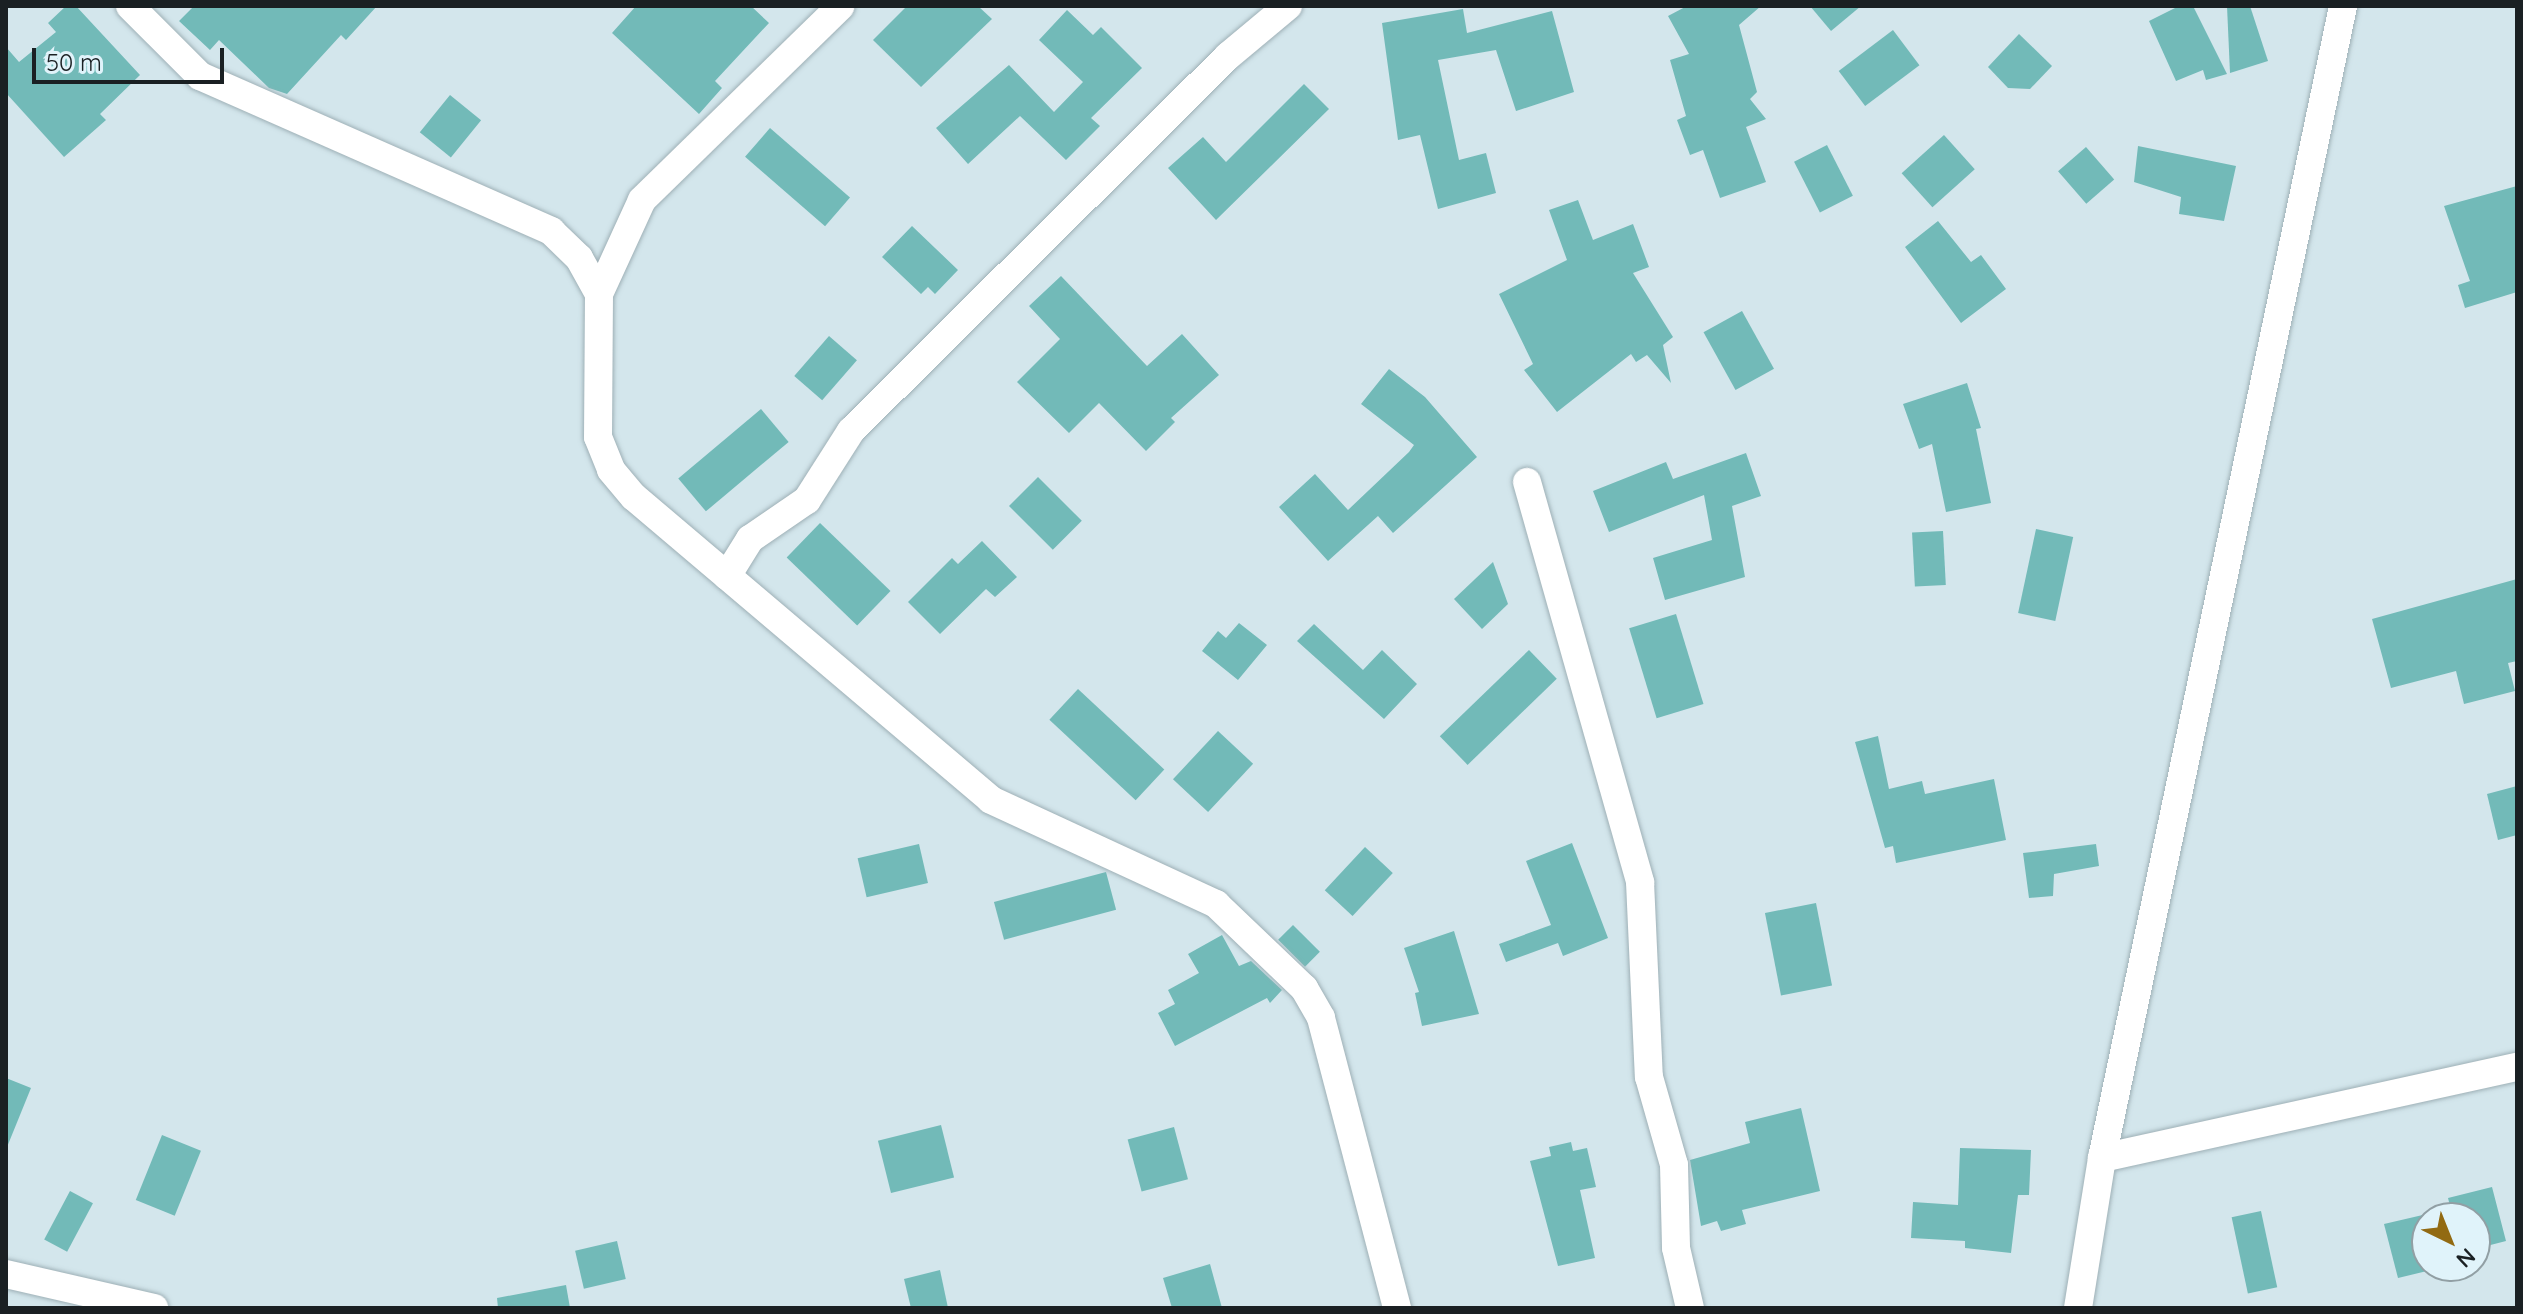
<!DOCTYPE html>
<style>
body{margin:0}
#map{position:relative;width:2523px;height:1314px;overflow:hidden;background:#d3e6ec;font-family:Quicksand,sans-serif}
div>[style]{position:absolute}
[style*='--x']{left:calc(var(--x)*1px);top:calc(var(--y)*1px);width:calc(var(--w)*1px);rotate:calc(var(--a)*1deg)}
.building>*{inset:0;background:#72bab8;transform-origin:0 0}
.roads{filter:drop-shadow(0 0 2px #9eb0b6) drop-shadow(0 0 2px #9eb0b6)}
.minor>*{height:28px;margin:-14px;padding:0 14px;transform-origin:14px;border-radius:14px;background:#fff}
span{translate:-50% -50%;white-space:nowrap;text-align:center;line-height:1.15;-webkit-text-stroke:6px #e0f3fa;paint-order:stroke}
.frame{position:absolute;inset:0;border:8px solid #1a2023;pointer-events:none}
.north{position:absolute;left:2411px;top:1202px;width:80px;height:80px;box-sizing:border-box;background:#e0f3fa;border:2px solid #919fa4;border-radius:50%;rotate:137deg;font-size:22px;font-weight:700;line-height:32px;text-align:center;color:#1a2023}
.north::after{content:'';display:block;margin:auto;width:28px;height:36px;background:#926a12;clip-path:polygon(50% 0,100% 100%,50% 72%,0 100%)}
.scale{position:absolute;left:32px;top:48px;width:192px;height:36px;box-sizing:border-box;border:4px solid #1a2023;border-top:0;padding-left:10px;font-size:24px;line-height:28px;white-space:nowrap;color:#1a2023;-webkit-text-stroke:6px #e0f3fa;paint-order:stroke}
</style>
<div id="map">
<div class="building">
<i style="clip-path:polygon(66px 6px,76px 6px,140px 75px,100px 114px,106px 120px,64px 157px,6px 93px,6px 47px,19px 62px,56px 32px,48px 23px)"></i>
<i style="clip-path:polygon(194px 6px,377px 6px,346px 40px,341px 35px,287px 94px,269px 88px,219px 40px,210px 50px,179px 21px)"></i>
<i style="clip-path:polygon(636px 6px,751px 6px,769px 23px,715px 81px,722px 88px,699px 114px,612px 33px)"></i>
<i style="clip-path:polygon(907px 6px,978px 6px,992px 19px,921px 87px,873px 40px)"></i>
<i style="clip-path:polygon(1687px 6px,1761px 6px,1739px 25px,1757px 92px,1750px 99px,1766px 119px,1746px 127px,1766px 182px,1720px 198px,1703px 150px,1690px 155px,1677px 120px,1686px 116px,1670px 60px,1689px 54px,1668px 16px)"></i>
<i style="clip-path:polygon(1810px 6px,1861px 6px,1831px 31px)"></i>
<i style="clip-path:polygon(2179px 6px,2193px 6px,2227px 74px,2206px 80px,2203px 70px,2176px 81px,2149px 21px)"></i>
<i style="clip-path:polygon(2227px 6px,2250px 6px,2268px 61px,2230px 73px)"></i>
<i style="clip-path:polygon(1463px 9px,1467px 33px,1552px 11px,1574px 92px,1516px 111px,1496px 50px,1438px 60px,1459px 160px,1486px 153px,1496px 193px,1438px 209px,1420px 135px,1398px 140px,1382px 23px)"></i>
<i style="clip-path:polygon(1067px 10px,1093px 35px,1101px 27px,1142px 68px,1091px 118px,1100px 126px,1066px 160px,1020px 116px,968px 164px,936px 128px,1009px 65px,1054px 112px,1083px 82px,1039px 40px)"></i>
<i style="left:1893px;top:30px;width:44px;height:68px;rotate:53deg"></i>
<i style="clip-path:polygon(2019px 34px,2052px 66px,2030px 89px,2008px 88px,1988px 67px)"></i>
<i style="clip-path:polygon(1304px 84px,1329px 109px,1216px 220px,1168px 168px,1203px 137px,1226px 162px)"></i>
<i style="left:450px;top:95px;width:40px;height:48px;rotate:39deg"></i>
<i style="left:770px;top:128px;width:106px;height:38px;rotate:41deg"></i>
<i style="left:1944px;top:135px;width:46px;height:57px;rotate:48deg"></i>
<i style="left:1827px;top:145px;width:57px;height:37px;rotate:63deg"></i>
<i style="clip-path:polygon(2138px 146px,2236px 166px,2224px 221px,2179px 214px,2181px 197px,2134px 182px)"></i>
<i style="left:2086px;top:147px;width:43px;height:37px;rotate:49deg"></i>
<i style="clip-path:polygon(2517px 186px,2517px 292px,2465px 308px,2458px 285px,2470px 281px,2444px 206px)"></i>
<i style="clip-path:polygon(1578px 200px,1593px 240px,1633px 224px,1649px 267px,1633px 273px,1673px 337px,1663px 345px,1671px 383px,1647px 355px,1636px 362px,1631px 354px,1557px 412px,1524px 370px,1533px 364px,1499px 294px,1567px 260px,1549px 210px)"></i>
<i style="clip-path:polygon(1938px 221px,1971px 262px,1981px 255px,2006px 289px,1961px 323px,1905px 247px)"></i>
<i style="clip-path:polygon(912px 226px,958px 270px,935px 294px,928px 287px,921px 294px,882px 257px)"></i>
<i style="clip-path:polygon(1061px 276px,1147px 366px,1182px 334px,1219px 375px,1171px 418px,1175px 422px,1146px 451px,1099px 403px,1069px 433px,1017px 382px,1060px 339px,1029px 306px)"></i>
<i style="left:1742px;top:311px;width:66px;height:44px;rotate:61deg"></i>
<i style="left:829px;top:336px;width:37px;height:53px;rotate:41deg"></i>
<i style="clip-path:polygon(1389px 369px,1425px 397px,1477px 457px,1393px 533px,1378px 516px,1328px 561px,1279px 507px,1315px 474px,1348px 510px,1409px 452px,1414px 445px,1361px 404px)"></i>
<i style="clip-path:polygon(1967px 383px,1981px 428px,1976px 429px,1991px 503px,1946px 512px,1932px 444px,1919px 449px,1903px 404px)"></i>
<i style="left:761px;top:409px;width:43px;height:108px;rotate:50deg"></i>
<i style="clip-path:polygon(1746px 453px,1761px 496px,1732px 506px,1745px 577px,1665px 600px,1653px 558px,1712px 540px,1704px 495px,1609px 532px,1593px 491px,1666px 462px,1673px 479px)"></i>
<i style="left:1038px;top:477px;width:62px;height:41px;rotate:45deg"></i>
<i style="left:820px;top:523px;width:98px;height:48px;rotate:44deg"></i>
<i style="left:2036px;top:529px;width:38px;height:86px;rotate:12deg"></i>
<i style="left:1943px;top:531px;width:54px;height:31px;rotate:87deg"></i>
<i style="clip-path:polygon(982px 541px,1017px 577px,995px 597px,986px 589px,940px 634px,908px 602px,952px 558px,958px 564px)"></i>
<i style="clip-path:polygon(1493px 562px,1508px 604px,1482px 629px,1454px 599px)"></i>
<i style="clip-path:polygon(2517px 579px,2517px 661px,2508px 663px,2515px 691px,2464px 704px,2456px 671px,2391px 688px,2372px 619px)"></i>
<i style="left:1676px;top:614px;width:94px;height:49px;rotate:73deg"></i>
<i style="clip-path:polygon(1239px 623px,1267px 645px,1238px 680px,1202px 651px,1218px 631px,1226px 638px)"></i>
<i style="clip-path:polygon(1314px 624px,1363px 670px,1382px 650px,1417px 684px,1384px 719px,1297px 641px)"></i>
<i style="left:1529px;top:650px;width:40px;height:124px;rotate:46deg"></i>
<i style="left:1078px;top:689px;width:118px;height:42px;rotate:43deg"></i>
<i style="left:1218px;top:731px;width:48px;height:66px;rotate:43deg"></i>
<i style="clip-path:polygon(1878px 736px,1889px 789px,1922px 781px,1925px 794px,1994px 779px,2006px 840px,1896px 863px,1893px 846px,1885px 848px,1855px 742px)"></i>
<i style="clip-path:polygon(2517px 786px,2517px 835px,2498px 840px,2487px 794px)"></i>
<i style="clip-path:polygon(1572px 843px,1608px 938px,1563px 956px,1558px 943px,1506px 962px,1499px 944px,1551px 925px,1526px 861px)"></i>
<i style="left:919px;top:844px;width:40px;height:63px;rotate:77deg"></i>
<i style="clip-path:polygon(2096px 844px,2099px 866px,2054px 874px,2053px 896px,2029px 898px,2023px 853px)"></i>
<i style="left:1365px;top:847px;width:38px;height:59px;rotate:43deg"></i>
<i style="left:1106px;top:872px;width:39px;height:116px;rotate:75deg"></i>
<i style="left:1816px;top:903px;width:84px;height:52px;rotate:79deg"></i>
<i style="left:1293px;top:925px;width:38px;height:21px;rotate:45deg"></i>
<i style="clip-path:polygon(1454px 931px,1479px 1014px,1422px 1026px,1415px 993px,1419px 992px,1404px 948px)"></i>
<i style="clip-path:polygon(1222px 935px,1239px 966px,1251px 961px,1282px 990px,1270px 1003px,1267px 998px,1175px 1046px,1158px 1013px,1175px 1004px,1168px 990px,1199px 973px,1188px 954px)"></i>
<i style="clip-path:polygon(6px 1078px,31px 1088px,7px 1147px,6px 1147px)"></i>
<i style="clip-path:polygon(1801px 1108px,1820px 1191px,1742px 1210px,1746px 1224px,1721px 1231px,1717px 1221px,1701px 1226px,1690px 1160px,1750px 1143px,1745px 1122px)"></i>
<i style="left:941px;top:1125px;width:54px;height:65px;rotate:76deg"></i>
<i style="left:1174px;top:1127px;width:54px;height:48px;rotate:75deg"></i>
<i style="left:162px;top:1135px;width:42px;height:70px;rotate:22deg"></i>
<i style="clip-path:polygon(1571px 1142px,1573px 1151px,1587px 1148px,1596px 1187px,1580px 1190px,1595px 1258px,1558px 1266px,1530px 1161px,1551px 1156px,1549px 1147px)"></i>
<i style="clip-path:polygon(1960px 1148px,2031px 1150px,2029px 1195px,2018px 1195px,2011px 1253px,1965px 1248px,1965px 1241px,1911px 1238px,1913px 1202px,1958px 1205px)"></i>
<i style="clip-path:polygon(2492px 1187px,2506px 1241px,2475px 1249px,2475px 1218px,2453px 1218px,2448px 1198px)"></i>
<i style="left:70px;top:1191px;width:26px;height:55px;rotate:28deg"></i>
<i style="left:2261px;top:1211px;width:78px;height:30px;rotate:78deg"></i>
<i style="clip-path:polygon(2427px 1214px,2427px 1271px,2398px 1278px,2384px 1224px)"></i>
<i style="left:617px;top:1241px;width:39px;height:43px;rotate:77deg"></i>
<i style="clip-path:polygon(1210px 1264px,1222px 1308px,1172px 1308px,1163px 1278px)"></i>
<i style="clip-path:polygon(940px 1270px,948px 1308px,911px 1308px,904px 1279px)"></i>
<i style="clip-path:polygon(566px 1285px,570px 1308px,498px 1308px,497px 1298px)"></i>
</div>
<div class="roads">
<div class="minor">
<i style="--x:130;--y:6;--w:99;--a:45"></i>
<i style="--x:200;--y:76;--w:384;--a:23.8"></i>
<i style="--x:551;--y:231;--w:39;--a:44"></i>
<i style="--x:579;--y:258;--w:41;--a:60.9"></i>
<i style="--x:599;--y:294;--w:143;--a:90.4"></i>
<i style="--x:598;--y:437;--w:35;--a:68"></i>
<i style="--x:611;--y:470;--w:35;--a:50"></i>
<i style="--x:634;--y:497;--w:468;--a:40.3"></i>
<i style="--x:991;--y:800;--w:248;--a:24.8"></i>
<i style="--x:1216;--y:904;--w:122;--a:43.7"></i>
<i style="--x:1304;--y:988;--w:34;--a:60"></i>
<i style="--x:1321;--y:1018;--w:300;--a:75.3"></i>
<i style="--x:599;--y:294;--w:103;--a:-65.4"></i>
<i style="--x:642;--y:200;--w:277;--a:-44.3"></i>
<i style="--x:1527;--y:482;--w:416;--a:74.2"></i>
<i style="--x:1640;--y:882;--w:195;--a:87.4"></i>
<i style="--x:1649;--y:1077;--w:91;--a:74.1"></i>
<i style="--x:1674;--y:1165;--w:83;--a:88.6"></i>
<i style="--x:1676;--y:1248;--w:62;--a:76.9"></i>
<i style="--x:727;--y:576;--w:44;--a:-58.1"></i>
<i style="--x:750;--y:539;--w:69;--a:-34.4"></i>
<i style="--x:807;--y:500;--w:82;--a:-57.5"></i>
<i style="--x:851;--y:431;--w:532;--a:-44.85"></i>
<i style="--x:1228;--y:56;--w:78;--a:-39.8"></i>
<i style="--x:2102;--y:1158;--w:425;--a:-12.4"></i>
<i style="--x:6;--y:1274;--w:152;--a:12.9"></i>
<i style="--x:2078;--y:1308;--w:152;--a:-80.9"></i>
<i style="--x:2102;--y:1158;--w:1177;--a:-78.18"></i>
</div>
</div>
<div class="frame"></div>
<div class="north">N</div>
<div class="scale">50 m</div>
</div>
